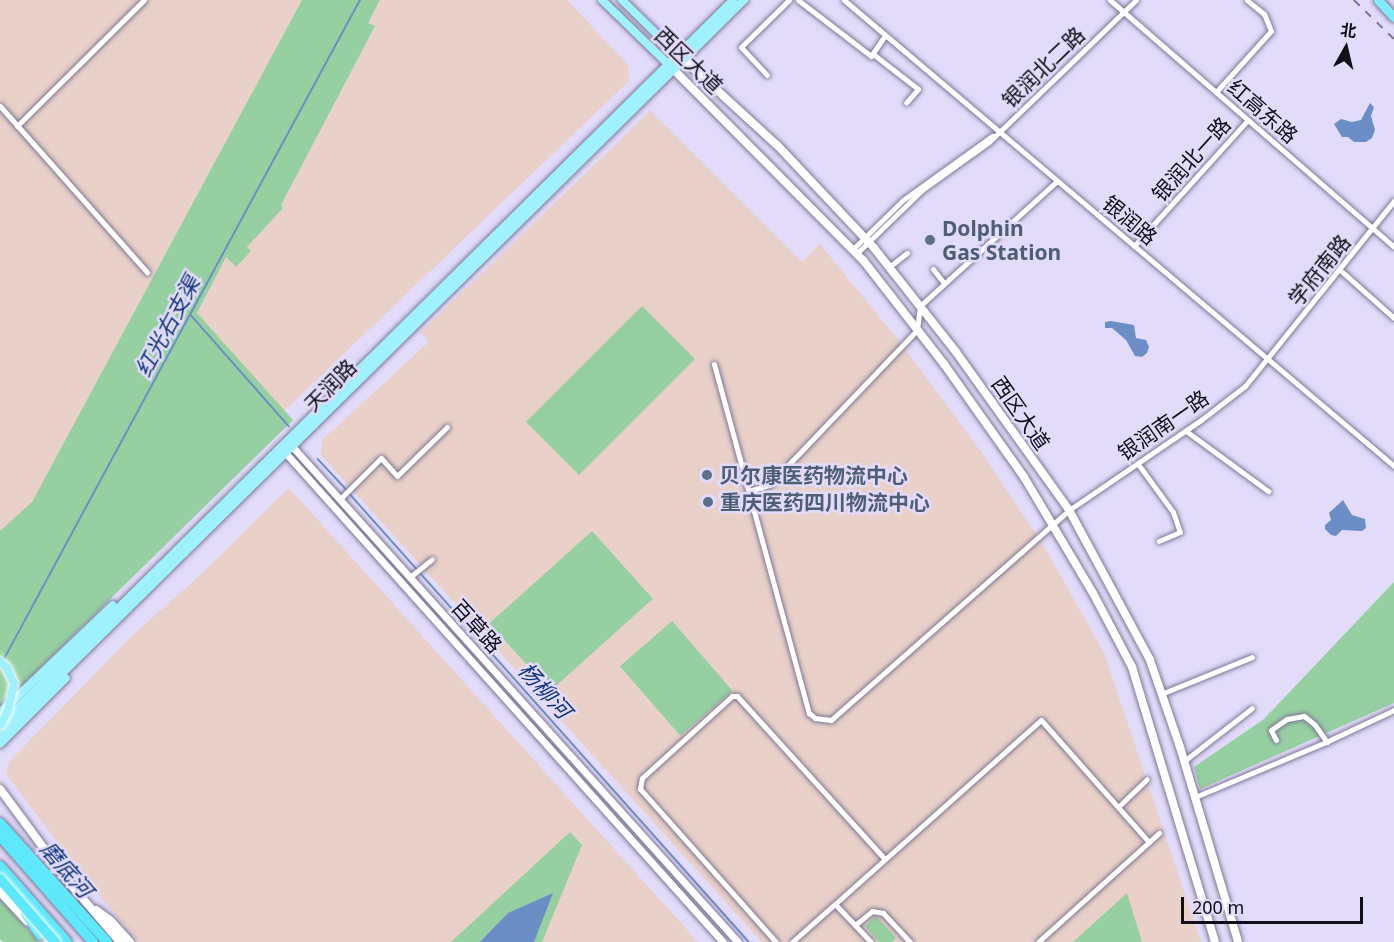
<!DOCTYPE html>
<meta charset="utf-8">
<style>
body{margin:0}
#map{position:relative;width:1394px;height:942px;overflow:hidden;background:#e2dbfa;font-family:"Noto Sans","Noto Sans SC",sans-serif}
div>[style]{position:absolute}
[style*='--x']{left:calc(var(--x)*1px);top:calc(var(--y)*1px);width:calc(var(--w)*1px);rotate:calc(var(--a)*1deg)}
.industrial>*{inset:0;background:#e9d0c8}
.green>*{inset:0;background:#96d0a1;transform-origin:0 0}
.water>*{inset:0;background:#6c8ec7}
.stream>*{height:1.5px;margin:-0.75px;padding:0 0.75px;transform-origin:0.75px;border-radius:0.75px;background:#6c8ec7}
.roads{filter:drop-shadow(0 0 2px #7f7895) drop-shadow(0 0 2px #7f7895)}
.minor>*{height:5px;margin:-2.5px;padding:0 2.5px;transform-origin:2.5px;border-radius:2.5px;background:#fff}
.tertiary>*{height:7px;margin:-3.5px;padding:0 3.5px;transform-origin:3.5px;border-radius:3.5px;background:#fff}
.secondary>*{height:8px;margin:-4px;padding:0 4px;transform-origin:4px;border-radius:4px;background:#fff}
.primary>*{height:8px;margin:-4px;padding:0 4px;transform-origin:4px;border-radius:4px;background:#9ef1fd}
.trunk>*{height:9px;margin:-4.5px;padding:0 4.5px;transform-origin:4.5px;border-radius:4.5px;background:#7eecfc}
.motorway>*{height:10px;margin:-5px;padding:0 5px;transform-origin:5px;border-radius:5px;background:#5de8fc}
.rail>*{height:1.5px;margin-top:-0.75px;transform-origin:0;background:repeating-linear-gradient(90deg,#7c778c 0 8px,transparent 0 16px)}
.bridges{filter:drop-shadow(0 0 2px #fff) drop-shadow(0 0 2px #fff)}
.primary-bridge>*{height:8px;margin:-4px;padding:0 4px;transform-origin:4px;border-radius:4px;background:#9ef1fd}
.motorway-bridge>*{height:10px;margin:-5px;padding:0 5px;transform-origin:5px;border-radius:5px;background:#5de8fc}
.dots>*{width:16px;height:16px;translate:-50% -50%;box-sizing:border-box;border:3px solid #e2dbfa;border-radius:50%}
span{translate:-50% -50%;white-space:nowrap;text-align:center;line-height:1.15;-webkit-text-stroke:5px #e2dbfa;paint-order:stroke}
.street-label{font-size:21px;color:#100e18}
.service-label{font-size:21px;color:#4e5e75;font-weight:700}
.left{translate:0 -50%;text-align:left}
.water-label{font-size:22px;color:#0f367a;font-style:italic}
.north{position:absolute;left:1316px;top:18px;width:60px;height:60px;-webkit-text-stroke:4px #e2dbfa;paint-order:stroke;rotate:8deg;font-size:16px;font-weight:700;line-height:24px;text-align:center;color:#100e18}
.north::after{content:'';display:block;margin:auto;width:21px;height:27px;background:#100e18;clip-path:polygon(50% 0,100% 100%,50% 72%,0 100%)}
.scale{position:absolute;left:1181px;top:897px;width:182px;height:27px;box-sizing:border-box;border:3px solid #100e18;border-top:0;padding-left:8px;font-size:18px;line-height:21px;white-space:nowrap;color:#100e18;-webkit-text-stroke:4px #e2dbfa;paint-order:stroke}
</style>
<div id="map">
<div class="industrial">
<i style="clip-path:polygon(0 0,302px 0,32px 502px,0 531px)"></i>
<i style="clip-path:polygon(380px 0,567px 0,628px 65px,629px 81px,284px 411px,197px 314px,226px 256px,236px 267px,247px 247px,283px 208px,280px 206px,375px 26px,368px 23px)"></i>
<i style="clip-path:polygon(650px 111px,802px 262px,820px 244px,899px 341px,982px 453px,1045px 548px,1104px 653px,1201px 942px,762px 942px,321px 455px,322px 440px,429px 342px,421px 332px)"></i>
<i style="clip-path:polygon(289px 488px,497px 719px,698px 942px,138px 942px,79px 871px,6px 774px,10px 761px,132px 636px,199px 576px)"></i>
</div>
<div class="green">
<i style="clip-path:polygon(302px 0,380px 0,368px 23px,375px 26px,281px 205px,283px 208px,247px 247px,251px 251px,236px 267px,226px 257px,197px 313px,293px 420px,0 707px,0 531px,32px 502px)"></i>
<i style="left:642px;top:306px;width:75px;height:164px;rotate:45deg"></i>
<i style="left:592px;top:531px;width:91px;height:138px;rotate:48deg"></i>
<i style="clip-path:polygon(1394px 582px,1394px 703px,1200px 789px,1194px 767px,1264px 719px)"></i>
<i style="left:672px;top:621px;width:92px;height:69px;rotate:49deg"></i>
<i style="clip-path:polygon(570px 832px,582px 845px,542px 942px,451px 942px)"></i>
<i style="clip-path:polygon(1127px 893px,1142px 942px,1073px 942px)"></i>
<i style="clip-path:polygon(0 898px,39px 942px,3px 942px,0 939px)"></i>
<i style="clip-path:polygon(876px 916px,896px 938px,892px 942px,879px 942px,865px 926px)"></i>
</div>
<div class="water">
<i style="clip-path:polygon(1370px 103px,1374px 107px,1371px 116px,1375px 130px,1372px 138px,1366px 142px,1354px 142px,1348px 137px,1342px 137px,1334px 124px,1341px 119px,1352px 122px,1361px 120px)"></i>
<i style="clip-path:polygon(1111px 321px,1134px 325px,1136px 338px,1146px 340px,1149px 347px,1147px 353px,1142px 357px,1135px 356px,1126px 340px,1112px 328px,1105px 328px,1105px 322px)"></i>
<i style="clip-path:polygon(1343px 500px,1352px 515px,1365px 519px,1366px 528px,1362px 531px,1342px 530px,1336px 536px,1331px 535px,1325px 529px,1325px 525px,1331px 520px,1329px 513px)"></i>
<i style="clip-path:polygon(553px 893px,534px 942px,480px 942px,508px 913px)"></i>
</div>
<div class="stream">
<i style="--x:191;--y:315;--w:148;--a:48.6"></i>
<i style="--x:318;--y:459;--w:41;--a:47"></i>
<i style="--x:349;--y:493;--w:601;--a:48.3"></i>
<i style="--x:4;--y:659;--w:749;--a:-61.62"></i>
</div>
<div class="roads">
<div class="minor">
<i style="--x:798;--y:0;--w:92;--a:37.5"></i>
<i style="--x:871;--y:56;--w:25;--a:-56"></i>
<i style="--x:844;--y:0;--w:721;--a:40.27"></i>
<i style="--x:1110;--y:0;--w:376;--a:41"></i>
<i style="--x:873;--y:54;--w:57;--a:37.9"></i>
<i style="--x:918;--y:89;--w:18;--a:131"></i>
<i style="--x:767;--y:75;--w:38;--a:-133"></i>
<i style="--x:741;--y:47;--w:67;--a:-44.4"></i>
<i style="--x:1216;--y:92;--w:82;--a:-48"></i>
<i style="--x:1271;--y:31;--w:18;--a:-112"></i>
<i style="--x:1264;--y:14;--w:22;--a:-141"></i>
<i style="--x:0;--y:106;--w:222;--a:48.5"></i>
<i style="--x:17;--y:126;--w:179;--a:-44.8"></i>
<i style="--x:1134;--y:246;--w:170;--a:-47.9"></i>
<i style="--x:852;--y:250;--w:71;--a:-44.4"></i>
<i style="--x:903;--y:200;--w:110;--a:-35.7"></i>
<i style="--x:856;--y:254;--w:92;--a:-44.1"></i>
<i style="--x:922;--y:190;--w:82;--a:-35.6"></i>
<i style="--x:989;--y:142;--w:204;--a:-44"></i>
<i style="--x:889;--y:267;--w:23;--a:-38"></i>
<i style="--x:933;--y:269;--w:18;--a:52"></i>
<i style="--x:1340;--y:270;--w:72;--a:41.6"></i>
<i style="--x:714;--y:364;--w:362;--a:74.8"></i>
<i style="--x:809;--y:713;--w:8;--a:40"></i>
<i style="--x:815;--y:718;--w:16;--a:7"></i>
<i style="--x:831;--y:720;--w:317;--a:-41.4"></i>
<i style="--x:1069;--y:510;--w:160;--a:-34.3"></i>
<i style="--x:1201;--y:420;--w:56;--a:-37.7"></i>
<i style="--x:1245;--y:386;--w:238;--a:-51.2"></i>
<i style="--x:1186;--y:431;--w:102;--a:36.2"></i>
<i style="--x:1138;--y:464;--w:59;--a:53.9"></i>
<i style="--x:1173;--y:512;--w:21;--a:71"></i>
<i style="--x:1180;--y:532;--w:23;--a:157"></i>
<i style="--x:749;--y:491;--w:21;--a:-17"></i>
<i style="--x:769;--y:485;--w:214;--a:-46.3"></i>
<i style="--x:917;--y:330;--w:24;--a:-83"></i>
<i style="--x:920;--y:306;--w:185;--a:-42.4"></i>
<i style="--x:340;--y:499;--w:58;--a:-45"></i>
<i style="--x:381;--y:458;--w:24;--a:48"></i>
<i style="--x:397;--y:476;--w:70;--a:-44.4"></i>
<i style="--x:410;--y:577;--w:28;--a:-39"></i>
<i style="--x:1161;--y:694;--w:98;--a:-22.1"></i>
<i style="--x:1276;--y:740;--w:11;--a:-117"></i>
<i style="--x:1271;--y:730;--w:19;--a:-35"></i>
<i style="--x:1287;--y:719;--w:17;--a:-10"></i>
<i style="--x:1304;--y:716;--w:14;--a:39"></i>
<i style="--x:1315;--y:725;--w:21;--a:55"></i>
<i style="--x:1184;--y:761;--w:86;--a:-37.9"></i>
<i style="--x:1195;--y:797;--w:144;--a:-22.8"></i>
<i style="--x:1328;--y:741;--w:73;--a:-25.2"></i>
<i style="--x:1118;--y:807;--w:40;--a:-44"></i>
<i style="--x:855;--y:925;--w:22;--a:-39"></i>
<i style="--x:872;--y:911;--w:11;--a:10"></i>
<i style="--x:883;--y:913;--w:40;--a:47"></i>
<i style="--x:776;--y:942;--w:205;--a:-131.6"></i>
<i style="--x:640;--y:789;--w:11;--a:-80"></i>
<i style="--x:642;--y:778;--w:122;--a:-42.3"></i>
<i style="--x:732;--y:696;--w:5;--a:0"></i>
<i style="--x:737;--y:696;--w:220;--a:47.8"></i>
<i style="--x:792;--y:942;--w:57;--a:-41.5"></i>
<i style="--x:871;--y:942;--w:52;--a:-133.5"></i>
<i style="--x:835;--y:904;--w:276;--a:-41.8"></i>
<i style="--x:1041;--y:720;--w:163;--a:48.5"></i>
<i style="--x:1038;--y:942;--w:163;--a:-42"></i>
</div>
<div class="tertiary">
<i style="--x:290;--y:444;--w:670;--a:48.03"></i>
<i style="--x:282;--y:449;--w:661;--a:48.19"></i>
</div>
<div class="secondary">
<i style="--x:684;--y:60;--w:127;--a:42.5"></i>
<i style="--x:778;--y:146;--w:140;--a:46.7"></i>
<i style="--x:874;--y:248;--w:132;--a:51.7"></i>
<i style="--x:956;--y:352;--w:194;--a:54.4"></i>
<i style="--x:1069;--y:510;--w:170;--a:61.6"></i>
<i style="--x:1150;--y:660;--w:92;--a:71"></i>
<i style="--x:1180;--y:747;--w:203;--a:73.4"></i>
<i style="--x:674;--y:70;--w:268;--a:45.2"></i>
<i style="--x:863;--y:260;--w:132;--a:52.1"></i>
<i style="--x:944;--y:364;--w:138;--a:54.7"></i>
<i style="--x:1024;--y:477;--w:135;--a:59.3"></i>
<i style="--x:1093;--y:593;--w:84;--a:62.2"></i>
<i style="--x:1132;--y:667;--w:287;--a:73.2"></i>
<i style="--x:0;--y:789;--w:119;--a:53.5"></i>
<i style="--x:71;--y:885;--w:75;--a:49.3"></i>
<i style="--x:0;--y:892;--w:40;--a:47"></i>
<i style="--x:96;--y:910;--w:17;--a:36"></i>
<i style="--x:110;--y:920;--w:30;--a:48"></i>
</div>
<div class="primary">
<i style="--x:602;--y:0;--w:96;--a:44.2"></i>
<i style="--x:622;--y:0;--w:83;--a:44.5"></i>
<i style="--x:0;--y:713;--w:156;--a:-43.7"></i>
<i style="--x:5;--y:720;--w:1024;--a:-44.68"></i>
<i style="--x:0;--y:735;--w:1046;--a:-44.65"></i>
<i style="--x:0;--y:744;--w:93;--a:-45"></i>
</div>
<div class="trunk">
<i style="--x:1378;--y:0;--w:23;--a:47"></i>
</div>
<div class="motorway">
<i style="--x:0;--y:823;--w:160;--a:48"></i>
<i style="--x:0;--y:836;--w:141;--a:48.7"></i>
<i style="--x:0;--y:866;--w:101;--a:48.6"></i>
<i style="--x:26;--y:914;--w:25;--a:56"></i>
</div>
</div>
<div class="rail">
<i style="--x:1354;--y:0;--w:56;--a:44.3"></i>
</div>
<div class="bridges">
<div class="primary-bridge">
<i style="--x:0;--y:661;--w:10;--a:45"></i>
<i style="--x:7;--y:668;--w:17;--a:66"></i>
<i style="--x:14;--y:684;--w:28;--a:103"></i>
<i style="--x:8;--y:711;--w:15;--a:118"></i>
</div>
<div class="motorway-bridge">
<i style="--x:0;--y:879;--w:84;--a:48.9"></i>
</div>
</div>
<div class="dots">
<i style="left:930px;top:240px;background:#5c6f8a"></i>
<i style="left:707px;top:475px;background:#5c6f8a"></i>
<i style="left:708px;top:502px;background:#5c6f8a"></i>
</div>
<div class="street-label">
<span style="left:689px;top:60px;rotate:44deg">西区大道</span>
<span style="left:1043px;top:67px;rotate:-44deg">银润北二路</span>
<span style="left:1263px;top:111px;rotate:41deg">红高东路</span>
<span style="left:1191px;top:159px;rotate:-48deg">银润北一路</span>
<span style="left:1130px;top:220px;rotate:40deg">银润路</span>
<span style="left:1319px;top:270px;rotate:-51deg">学府南路</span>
<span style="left:330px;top:385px;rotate:-45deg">天润路</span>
<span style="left:1021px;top:413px;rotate:55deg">西区大道</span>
<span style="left:1163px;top:425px;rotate:-35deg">银润南一路</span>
<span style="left:477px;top:626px;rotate:48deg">百草路</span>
</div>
<div class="service-label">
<span class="left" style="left:942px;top:240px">Dolphin<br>Gas Station</span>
<span class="left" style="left:719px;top:475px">贝尔康医药物流中心</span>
<span class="left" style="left:720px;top:502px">重庆医药四川物流中心</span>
</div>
<div class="water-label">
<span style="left:167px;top:326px;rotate:-62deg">红光右支渠</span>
<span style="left:545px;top:690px;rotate:48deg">杨柳河</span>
<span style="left:67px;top:869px;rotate:49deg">磨底河</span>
</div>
<div class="north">北</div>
<div class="scale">200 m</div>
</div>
